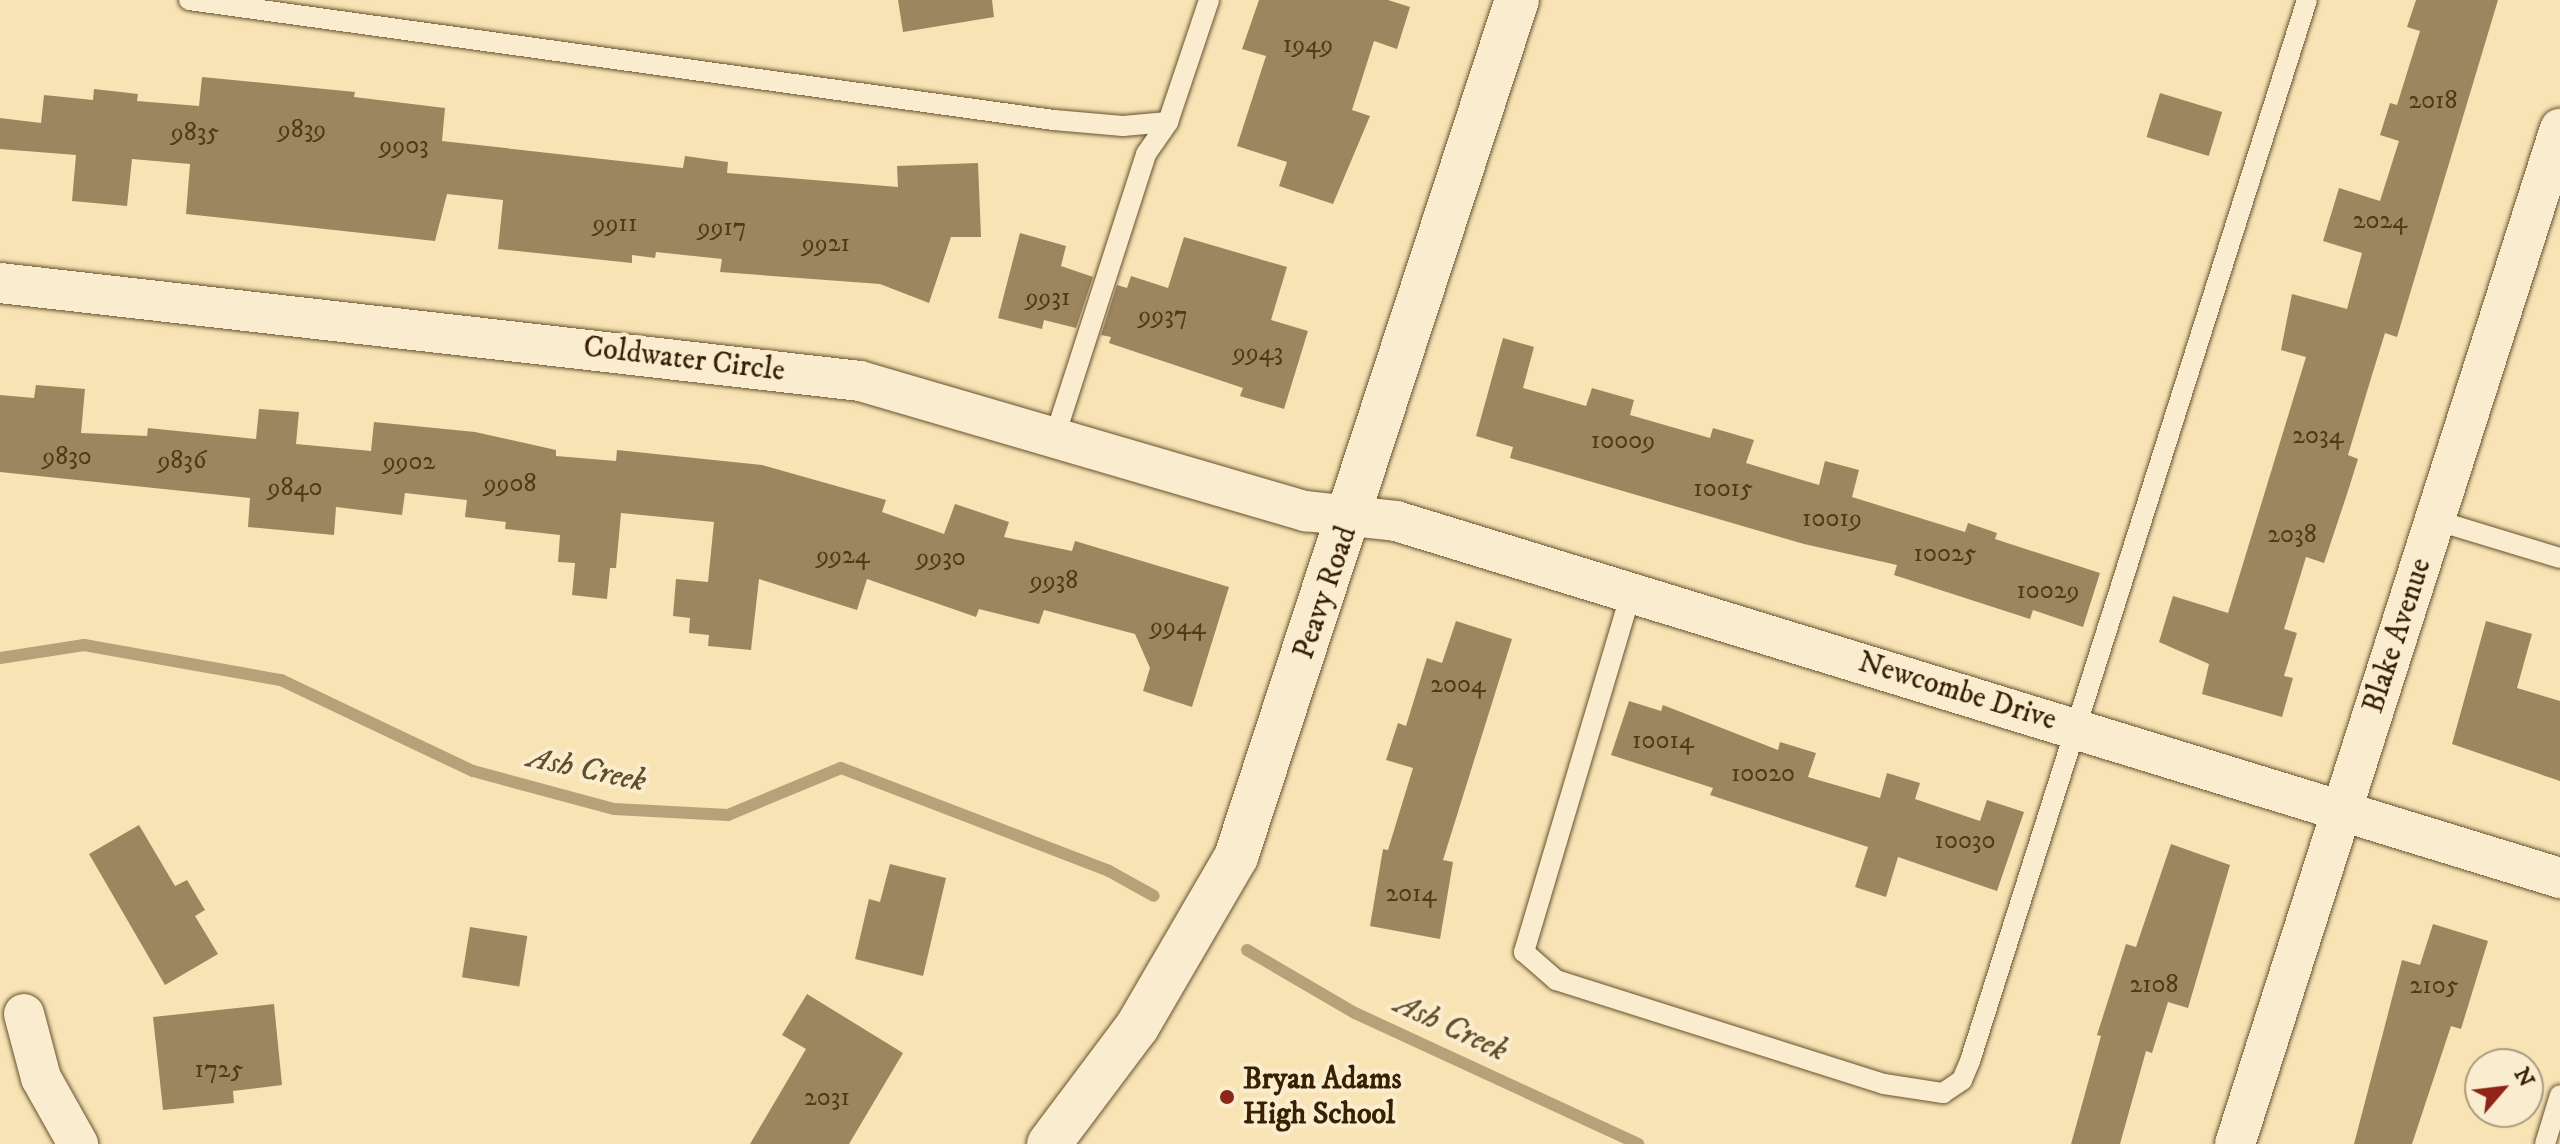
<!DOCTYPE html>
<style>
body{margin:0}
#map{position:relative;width:2560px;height:1144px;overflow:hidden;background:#f8e3b5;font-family:"IM FELL DW Pica",serif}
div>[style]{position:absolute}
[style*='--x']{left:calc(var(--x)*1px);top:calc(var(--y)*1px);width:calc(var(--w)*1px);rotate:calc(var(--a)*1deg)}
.stream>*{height:12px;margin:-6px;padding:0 6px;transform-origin:6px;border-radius:6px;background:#b6a178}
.building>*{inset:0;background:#9b865f;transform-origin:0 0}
.roads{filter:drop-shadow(0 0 2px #67522e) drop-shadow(0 0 2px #67522e)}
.lane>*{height:20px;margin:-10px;padding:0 10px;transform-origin:10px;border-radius:10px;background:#faedcf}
.street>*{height:40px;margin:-20px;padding:0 20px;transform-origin:20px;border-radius:20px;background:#faedcf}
.secondary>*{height:44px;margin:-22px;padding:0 22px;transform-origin:22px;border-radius:22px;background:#faedcf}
.dots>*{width:22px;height:22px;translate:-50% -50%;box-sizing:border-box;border:4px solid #faedcf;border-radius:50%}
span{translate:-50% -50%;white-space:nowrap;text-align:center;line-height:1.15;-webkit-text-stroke:8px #faedcf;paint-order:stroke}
.number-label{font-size:26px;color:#503a18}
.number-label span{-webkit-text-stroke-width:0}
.street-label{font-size:30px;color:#372101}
.poi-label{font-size:30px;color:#372101;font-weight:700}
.left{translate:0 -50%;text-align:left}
.water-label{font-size:32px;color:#634e2b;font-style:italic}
.north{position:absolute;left:2464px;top:1048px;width:80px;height:80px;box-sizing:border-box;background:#faedcf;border:2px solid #ac9b7d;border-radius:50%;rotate:62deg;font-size:22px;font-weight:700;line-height:32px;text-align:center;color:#372101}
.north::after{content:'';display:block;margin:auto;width:28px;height:36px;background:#8f2418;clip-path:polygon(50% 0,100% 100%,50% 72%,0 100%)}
</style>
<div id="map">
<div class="stream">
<i style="--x:0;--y:658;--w:85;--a:-8.8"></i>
<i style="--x:84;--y:645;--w:200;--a:10.1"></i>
<i style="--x:281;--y:680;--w:212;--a:25.4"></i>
<i style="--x:473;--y:771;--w:146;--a:15.1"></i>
<i style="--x:614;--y:809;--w:114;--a:3"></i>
<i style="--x:728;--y:815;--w:122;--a:-22.6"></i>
<i style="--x:841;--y:768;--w:287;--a:21"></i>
<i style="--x:1109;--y:871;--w:51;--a:29.1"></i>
<i style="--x:1247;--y:950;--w:125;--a:30.3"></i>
<i style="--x:1355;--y:1013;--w:312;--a:24.8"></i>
</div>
<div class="building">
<i style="clip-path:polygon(898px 0,992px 0,994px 17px,903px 32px)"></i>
<i style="clip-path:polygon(1259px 0,1388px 0,1410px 7px,1397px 49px,1374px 41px,1352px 110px,1370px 116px,1333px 204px,1279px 186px,1287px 162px,1237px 146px,1266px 56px,1242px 49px)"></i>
<i style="clip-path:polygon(2416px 0,2498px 0,2397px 337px,2385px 333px,2372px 375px,2348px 455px,2358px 459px,2348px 491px,2324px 563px,2306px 557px,2284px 629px,2297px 633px,2284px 676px,2293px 678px,2282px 717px,2202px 694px,2209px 664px,2159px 642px,2173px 596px,2228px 613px,2306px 357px,2281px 350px,2292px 294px,2347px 309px,2362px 253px,2323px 241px,2339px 188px,2380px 201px,2399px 141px,2380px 135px,2390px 103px,2397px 105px,2420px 31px,2407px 27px)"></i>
<i style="clip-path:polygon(202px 77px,355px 92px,354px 97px,445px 108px,442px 141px,683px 168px,685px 156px,728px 162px,727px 173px,898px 187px,897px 166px,978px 163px,981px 237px,951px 237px,929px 303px,880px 284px,720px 272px,722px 259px,656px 252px,655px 258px,632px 255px,632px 263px,498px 249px,503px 200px,447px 194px,435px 241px,186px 214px,190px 164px,132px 159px,127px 206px,72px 201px,76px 155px,0 149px,0 118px,41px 123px,44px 95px,93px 100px,94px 89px,138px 94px,137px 101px,199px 106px)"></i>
<i style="left:2160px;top:93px;width:65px;height:46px;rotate:17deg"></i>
<i style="clip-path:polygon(1020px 233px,1066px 246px,1061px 266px,1093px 277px,1076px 328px,1044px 320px,1042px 329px,998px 318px)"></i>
<i style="clip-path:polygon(1184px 237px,1287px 267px,1271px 320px,1308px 331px,1284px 409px,1240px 396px,1243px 388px,1109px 343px,1111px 337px,1101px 335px,1117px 285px,1127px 288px,1131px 276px,1168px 288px)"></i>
<i style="clip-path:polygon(1503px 338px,1534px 347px,1523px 388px,1586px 406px,1592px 388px,1634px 400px,1630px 415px,1710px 438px,1713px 428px,1754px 440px,1746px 463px,1819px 485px,1825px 461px,1859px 470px,1852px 497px,1965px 532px,1968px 523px,1997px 533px,1995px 539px,2100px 573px,2083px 627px,2033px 610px,2030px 619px,1894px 575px,1897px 565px,1804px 544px,1510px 458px,1513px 447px,1476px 436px)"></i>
<i style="clip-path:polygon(36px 385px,85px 389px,81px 433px,147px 436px,148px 428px,256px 439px,259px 409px,299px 412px,296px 444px,371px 451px,374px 422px,475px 432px,556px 450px,556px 456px,616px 461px,617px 450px,762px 465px,886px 500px,882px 512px,944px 534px,955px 504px,1009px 522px,1004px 537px,1072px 551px,1075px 541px,1229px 587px,1192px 707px,1143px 691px,1150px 668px,1135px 634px,1044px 610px,1039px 624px,979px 609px,976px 617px,867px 579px,857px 610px,759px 579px,751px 650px,708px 646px,709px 635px,689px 633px,690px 618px,673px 616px,676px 579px,708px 582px,714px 522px,621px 513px,616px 568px,610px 568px,607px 599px,572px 595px,575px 563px,558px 562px,560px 535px,505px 529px,506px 522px,465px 517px,467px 500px,405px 493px,402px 515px,336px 507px,334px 535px,248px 527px,250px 498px,0 472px,0 395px,34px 398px)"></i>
<i style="clip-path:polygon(1456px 621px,1512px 639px,1443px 860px,1453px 862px,1440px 939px,1370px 926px,1383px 849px,1388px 850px,1413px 768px,1386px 760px,1398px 723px,1406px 726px,1427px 658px,1442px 663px)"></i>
<i style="clip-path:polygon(2486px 621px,2532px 634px,2517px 688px,2560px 701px,2560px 781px,2452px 744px)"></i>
<i style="clip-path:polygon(1629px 701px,1661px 711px,1663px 705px,1778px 750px,1780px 742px,1816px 753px,1808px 777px,1880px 798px,1887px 773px,1920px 783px,1915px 799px,1980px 821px,1987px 800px,2024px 812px,1997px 891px,1898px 857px,1886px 897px,1855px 887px,1868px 847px,1710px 795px,1713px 788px,1611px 755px)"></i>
<i style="clip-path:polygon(139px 825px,175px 886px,187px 880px,205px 910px,195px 916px,218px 954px,165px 985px,89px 854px)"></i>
<i style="clip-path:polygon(2171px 844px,2230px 865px,2188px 1008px,2168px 1002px,2152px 1053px,2146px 1051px,2120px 1144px,2071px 1144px,2101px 1036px,2097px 1035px,2126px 944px,2136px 947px)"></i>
<i style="clip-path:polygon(890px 864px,946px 878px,923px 976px,855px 959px,869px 899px,880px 902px)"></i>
<i style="clip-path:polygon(2433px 924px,2488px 941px,2461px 1029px,2451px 1026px,2412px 1144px,2354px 1144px,2402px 960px,2420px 965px)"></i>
<i style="left:470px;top:927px;width:58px;height:51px;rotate:9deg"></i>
<i style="clip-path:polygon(807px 994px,903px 1053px,849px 1144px,750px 1144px,806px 1049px,782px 1035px)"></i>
<i style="clip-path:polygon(274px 1004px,282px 1085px,233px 1091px,234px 1103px,163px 1110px,153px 1017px)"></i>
</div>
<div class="roads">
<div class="lane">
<i style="--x:189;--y:0;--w:873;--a:7.9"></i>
<i style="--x:1054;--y:120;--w:69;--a:5"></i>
<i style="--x:1123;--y:126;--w:45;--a:-5.1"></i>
<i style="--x:1055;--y:436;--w:296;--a:-72.1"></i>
<i style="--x:1146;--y:154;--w:39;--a:-55"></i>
<i style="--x:1168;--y:122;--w:129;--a:-71.4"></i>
<i style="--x:2435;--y:520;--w:131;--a:16.9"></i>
<i style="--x:1631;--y:593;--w:375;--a:106.6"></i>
<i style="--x:1524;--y:952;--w:43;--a:41.2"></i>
<i style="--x:1556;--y:980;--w:344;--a:17.6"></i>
<i style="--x:1884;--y:1084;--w:60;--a:8.7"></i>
<i style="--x:1943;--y:1093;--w:23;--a:-34"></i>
<i style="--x:1962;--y:1080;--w:21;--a:-67"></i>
<i style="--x:1970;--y:1061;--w:1113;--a:-72.38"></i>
<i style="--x:2545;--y:1144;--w:51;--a:-73"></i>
</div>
<div class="street">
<i style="--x:0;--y:283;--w:866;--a:6.5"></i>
<i style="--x:860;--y:381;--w:465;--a:16.3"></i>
<i style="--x:1306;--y:511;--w:91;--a:6.3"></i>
<i style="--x:1396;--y:521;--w:1218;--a:17.05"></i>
<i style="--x:24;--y:1014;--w:66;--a:75.1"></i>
<i style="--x:41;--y:1078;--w:76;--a:60.7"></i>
<i style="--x:2235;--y:1144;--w:1066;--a:-72.25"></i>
</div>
<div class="secondary">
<i style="--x:1049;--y:1144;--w:146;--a:-53.1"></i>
<i style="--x:1137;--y:1027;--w:197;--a:-59.8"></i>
<i style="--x:1236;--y:857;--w:902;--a:-71.85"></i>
</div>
</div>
<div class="dots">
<i style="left:1227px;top:1097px;background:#8f2418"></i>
</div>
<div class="number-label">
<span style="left:1308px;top:45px">1949</span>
<span style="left:2433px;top:101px">2018</span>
<span style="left:302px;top:130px">9839</span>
<span style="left:195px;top:133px">9835</span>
<span style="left:404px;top:146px">9903</span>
<span style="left:2380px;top:221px">2024</span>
<span style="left:615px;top:224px">9911</span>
<span style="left:722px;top:228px">9917</span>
<span style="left:826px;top:244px">9921</span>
<span style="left:1048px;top:298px">9931</span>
<span style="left:1163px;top:316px">9937</span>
<span style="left:1258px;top:353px">9943</span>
<span style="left:2318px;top:436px">2034</span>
<span style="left:1623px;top:441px">10009</span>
<span style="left:67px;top:457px">9830</span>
<span style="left:182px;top:461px">9836</span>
<span style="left:409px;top:462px">9902</span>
<span style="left:510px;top:484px">9908</span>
<span style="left:295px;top:488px">9840</span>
<span style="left:1723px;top:489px">10015</span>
<span style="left:1832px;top:519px">10019</span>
<span style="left:2292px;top:535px">2038</span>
<span style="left:1945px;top:554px">10025</span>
<span style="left:843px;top:556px">9924</span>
<span style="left:941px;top:558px">9930</span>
<span style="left:1054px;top:581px">9938</span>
<span style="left:2048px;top:591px">10029</span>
<span style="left:1178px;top:627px">9944</span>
<span style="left:1458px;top:685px">2004</span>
<span style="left:1663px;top:741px">10014</span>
<span style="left:1763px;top:774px">10020</span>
<span style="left:1965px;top:841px">10030</span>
<span style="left:1411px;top:894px">2014</span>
<span style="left:2154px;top:985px">2108</span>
<span style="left:2434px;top:986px">2105</span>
<span style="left:219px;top:1070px">1725</span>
<span style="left:827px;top:1098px">2031</span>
</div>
<div class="street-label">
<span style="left:684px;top:360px;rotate:7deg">Coldwater Circle</span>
<span style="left:1326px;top:593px;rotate:-71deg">Peavy Road</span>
<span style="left:2398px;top:636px;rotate:-72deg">Blake Avenue</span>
<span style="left:1957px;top:692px;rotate:17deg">Newcombe Drive</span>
</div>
<div class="poi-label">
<span class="left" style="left:1243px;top:1097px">Bryan Adams<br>High School</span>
</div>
<div class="water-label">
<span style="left:587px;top:770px;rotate:12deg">Ash Creek</span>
<span style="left:1451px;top:1028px;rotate:25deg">Ash Creek</span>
</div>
<div class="north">N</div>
</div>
